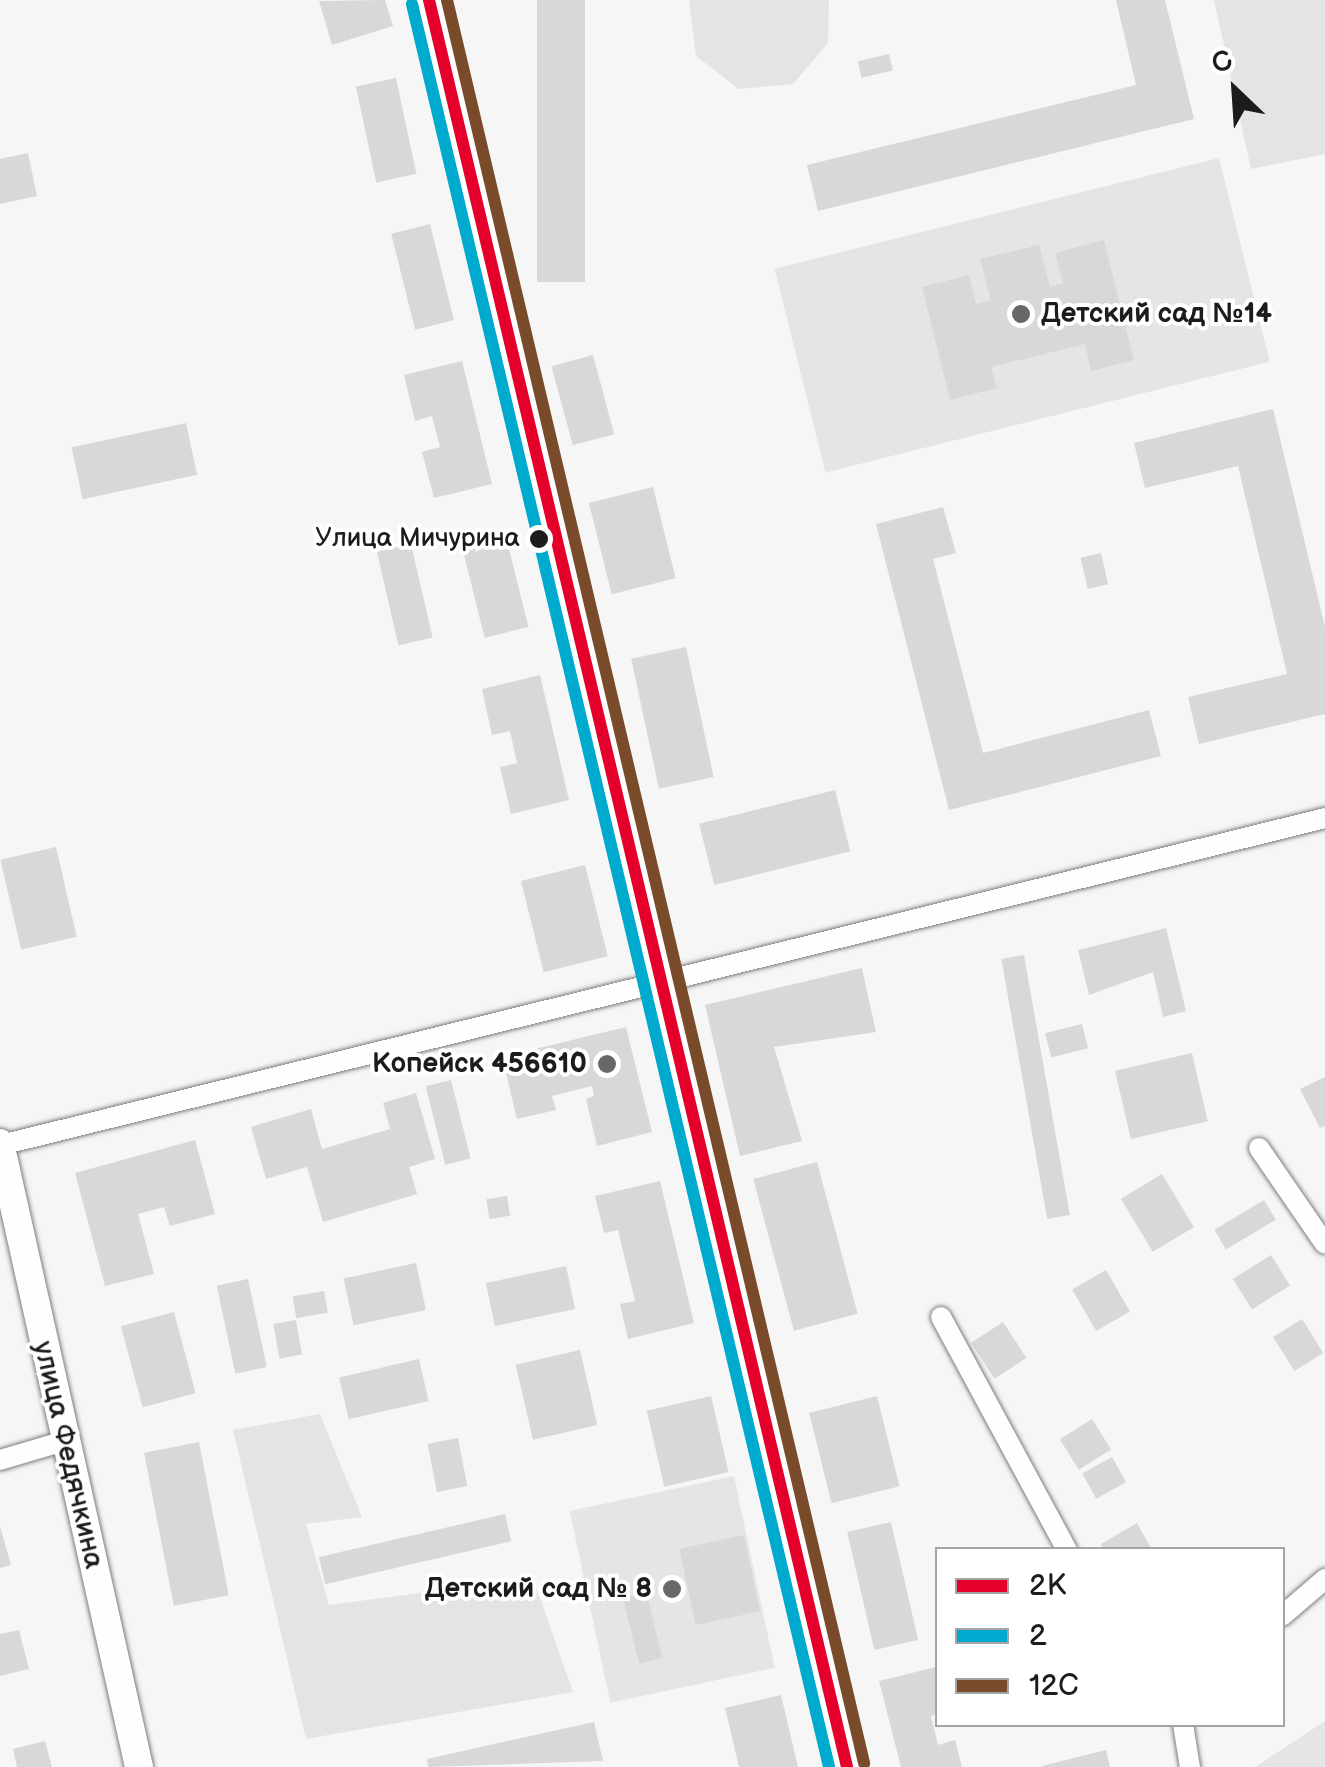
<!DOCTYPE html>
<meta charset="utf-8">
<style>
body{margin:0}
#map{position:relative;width:1325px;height:1767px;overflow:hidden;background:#f6f6f6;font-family:"Balsamiq Sans",sans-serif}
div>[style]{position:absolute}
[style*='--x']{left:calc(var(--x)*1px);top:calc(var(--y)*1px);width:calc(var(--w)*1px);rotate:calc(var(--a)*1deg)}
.built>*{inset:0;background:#e5e5e5;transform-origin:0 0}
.green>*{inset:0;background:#e4e4e4}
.building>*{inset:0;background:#d8d8d8;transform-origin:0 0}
.roads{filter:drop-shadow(0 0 2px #7e7e7e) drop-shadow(0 0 2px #7e7e7e)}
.minor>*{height:20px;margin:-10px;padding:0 10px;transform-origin:10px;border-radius:10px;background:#fefefe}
.tertiary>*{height:28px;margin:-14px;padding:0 14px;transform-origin:14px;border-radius:14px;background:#fefefe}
.secondary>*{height:30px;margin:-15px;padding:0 15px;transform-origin:15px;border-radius:15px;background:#fefefe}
.bus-1>*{height:12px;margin:-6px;padding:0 6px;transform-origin:6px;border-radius:6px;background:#e4002b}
.bus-2>*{height:12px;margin:-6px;padding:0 6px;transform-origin:6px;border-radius:6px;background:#00a9ce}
.bus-3>*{height:12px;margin:-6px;padding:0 6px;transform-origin:6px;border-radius:6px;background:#7a4b2a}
.dots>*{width:28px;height:28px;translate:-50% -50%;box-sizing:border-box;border:5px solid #fff;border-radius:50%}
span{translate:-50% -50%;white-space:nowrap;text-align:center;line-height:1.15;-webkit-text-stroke:8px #fff;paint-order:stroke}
.bus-label{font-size:26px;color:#1c1c1c}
.right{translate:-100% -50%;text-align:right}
.poi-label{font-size:28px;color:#1c1c1c;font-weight:700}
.left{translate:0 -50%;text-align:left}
.street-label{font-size:28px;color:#1c1c1c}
.legend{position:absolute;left:935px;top:1547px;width:350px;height:180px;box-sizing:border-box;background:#fff;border:2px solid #a4a4a4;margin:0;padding:12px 18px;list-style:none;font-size:30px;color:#1c1c1c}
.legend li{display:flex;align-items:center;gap:20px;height:50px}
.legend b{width:50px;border:2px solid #a4a4a4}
.north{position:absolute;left:1185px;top:40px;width:100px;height:100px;-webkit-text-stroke:8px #fff;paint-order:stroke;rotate:335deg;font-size:28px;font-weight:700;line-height:40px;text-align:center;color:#1c1c1c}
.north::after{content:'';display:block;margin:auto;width:35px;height:45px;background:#1c1c1c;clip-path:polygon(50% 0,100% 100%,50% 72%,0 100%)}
</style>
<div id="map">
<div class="built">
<i style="left:1219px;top:158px;width:210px;height:458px;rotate:76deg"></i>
<i style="left:734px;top:1476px;width:196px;height:168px;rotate:78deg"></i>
<i style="clip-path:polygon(1325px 1721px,1325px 1767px,1255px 1767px)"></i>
</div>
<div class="green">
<i style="clip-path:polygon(689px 0,829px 0,828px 43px,793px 84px,739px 89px,696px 56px)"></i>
<i style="clip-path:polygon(1214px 0,1325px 0,1325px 154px,1251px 169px)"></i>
<i style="clip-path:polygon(320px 1414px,362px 1517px,306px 1524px,329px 1605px,533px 1578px,573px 1692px,306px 1739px,233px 1430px)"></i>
</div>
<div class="building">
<i style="clip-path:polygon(385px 0,393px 26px,332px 45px,319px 1px)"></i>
<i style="left:537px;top:0;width:48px;height:282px"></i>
<i style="clip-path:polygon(1116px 0,1165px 0,1194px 119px,818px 211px,807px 165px,1136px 85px)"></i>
<i style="left:889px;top:54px;width:17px;height:32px;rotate:77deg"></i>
<i style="left:396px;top:78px;width:98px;height:41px;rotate:78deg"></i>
<i style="clip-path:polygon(28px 153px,37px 196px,0 204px,0 159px)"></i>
<i style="left:430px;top:224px;width:99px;height:40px;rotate:76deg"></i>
<i style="clip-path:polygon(1104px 240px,1134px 360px,1091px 371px,1085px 344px,991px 367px,997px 388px,950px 400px,922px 287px,969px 275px,976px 304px,991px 301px,980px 259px,1039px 245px,1050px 287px,1063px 283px,1055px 253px)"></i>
<i style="left:593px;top:355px;width:82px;height:43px;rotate:75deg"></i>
<i style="clip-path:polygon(462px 361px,492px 484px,434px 498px,422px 452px,440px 447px,432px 416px,415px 421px,404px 375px)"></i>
<i style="clip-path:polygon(1273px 409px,1325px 627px,1325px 714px,1199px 744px,1188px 697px,1287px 674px,1238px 466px,1145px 488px,1134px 443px)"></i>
<i style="left:186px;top:423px;width:53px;height:117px;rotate:78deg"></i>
<i style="left:653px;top:487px;width:94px;height:66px;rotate:76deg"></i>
<i style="clip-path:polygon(943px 507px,956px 553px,933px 559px,983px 753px,1149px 710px,1161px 756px,949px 810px,876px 524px)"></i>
<i style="left:504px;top:529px;width:101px;height:45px;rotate:76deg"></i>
<i style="left:411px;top:544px;width:96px;height:35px;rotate:77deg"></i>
<i style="left:1101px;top:553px;width:32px;height:21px;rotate:77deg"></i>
<i style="left:686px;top:647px;width:133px;height:56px;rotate:78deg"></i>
<i style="clip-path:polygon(540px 675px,569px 800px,511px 814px,500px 767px,517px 763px,510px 731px,492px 735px,482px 689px)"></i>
<i style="left:835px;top:790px;width:63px;height:140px;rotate:76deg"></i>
<i style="left:56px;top:847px;width:92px;height:57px;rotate:77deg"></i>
<i style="left:585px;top:865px;width:94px;height:66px;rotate:76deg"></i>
<i style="clip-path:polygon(1166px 928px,1186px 1011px,1163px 1017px,1153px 972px,1089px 995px,1078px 950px)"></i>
<i style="left:1024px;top:955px;width:264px;height:23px;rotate:80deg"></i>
<i style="clip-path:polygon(862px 968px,876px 1032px,774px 1047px,802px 1141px,740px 1156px,705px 1005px)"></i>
<i style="left:1082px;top:1024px;width:25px;height:38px;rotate:76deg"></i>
<i style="clip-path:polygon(626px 1027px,652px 1132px,597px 1146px,586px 1099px,594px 1096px,592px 1086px,552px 1096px,556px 1110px,517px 1119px,502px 1057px)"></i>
<i style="left:1192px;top:1053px;width:70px;height:79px;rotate:77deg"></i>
<i style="clip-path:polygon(1325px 1077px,1325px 1126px,1320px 1128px,1300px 1089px)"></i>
<i style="left:451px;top:1080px;width:81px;height:26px;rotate:76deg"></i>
<i style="clip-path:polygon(416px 1093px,435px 1159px,409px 1167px,417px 1194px,323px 1222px,307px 1167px,266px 1179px,251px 1127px,311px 1109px,322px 1149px,390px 1129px,383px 1103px)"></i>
<i style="clip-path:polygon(195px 1140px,215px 1214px,170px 1226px,164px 1207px,138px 1214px,154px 1274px,105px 1286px,75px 1173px)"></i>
<i style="left:817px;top:1162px;width:157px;height:66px;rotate:75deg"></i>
<i style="left:1162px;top:1174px;width:62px;height:48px;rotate:59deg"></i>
<i style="clip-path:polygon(660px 1181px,694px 1323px,628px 1339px,620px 1304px,635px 1301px,618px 1230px,604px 1233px,595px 1196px)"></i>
<i style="left:507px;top:1196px;width:20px;height:21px;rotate:81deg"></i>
<i style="left:1264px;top:1200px;width:23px;height:58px;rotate:59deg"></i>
<i style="left:1271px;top:1255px;width:36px;height:45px;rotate:58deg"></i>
<i style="left:416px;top:1263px;width:48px;height:74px;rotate:78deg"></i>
<i style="left:566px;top:1266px;width:44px;height:82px;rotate:78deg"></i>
<i style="left:1106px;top:1270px;width:48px;height:39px;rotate:60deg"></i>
<i style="left:248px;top:1279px;width:90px;height:32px;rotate:78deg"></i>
<i style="left:324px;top:1291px;width:22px;height:32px;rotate:80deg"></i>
<i style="left:174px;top:1312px;width:84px;height:55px;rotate:75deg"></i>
<i style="left:1302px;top:1319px;width:40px;height:34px;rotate:58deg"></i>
<i style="left:296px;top:1320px;width:35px;height:23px;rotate:80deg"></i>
<i style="left:1003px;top:1322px;width:43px;height:38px;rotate:57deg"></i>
<i style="left:580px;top:1350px;width:77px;height:66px;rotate:77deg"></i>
<i style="left:419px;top:1359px;width:43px;height:82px;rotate:77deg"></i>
<i style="left:711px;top:1396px;width:78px;height:66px;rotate:77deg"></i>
<i style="left:877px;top:1396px;width:93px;height:70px;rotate:76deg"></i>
<i style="left:1092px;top:1419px;width:36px;height:38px;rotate:58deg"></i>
<i style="left:458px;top:1438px;width:49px;height:31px;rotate:79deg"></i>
<i style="left:199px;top:1442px;width:156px;height:56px;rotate:79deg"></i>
<i style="left:1112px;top:1457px;width:29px;height:34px;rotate:61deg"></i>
<i style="left:505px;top:1514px;width:28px;height:191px;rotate:77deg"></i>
<i style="left:891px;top:1522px;width:121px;height:45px;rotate:77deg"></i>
<i style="clip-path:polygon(1137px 1523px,1152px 1550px,1104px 1550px,1101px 1544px)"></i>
<i style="clip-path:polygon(0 1526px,11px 1565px,0 1568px)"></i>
<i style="left:744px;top:1535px;width:78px;height:66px;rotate:78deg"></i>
<i style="left:646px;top:1592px;width:68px;height:24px;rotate:76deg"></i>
<i style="clip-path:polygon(19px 1630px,29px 1669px,0 1676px,0 1634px)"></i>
<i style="clip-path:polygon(936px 1667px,938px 1714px,931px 1716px,938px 1745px,955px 1740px,962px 1767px,901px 1767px,879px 1681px)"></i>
<i style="clip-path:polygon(781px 1695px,798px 1767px,739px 1767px,725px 1708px)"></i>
<i style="clip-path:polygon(594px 1722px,603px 1761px,428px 1767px,427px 1759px)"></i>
<i style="clip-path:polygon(45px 1741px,52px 1767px,17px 1767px,13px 1749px)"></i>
<i style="clip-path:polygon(1106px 1750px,1110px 1767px,1042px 1767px,1042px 1766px)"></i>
</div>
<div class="roads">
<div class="minor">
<i style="--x:1;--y:1145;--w:1364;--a:-13.87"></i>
<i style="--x:1259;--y:1148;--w:116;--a:55.5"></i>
<i style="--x:941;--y:1317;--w:265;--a:61.6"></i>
<i style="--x:0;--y:1460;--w:67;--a:-16.5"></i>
<i style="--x:1282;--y:1616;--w:57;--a:-40.7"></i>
<i style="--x:1183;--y:1724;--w:44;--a:80.8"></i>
</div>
<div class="tertiary">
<i style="--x:0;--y:1143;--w:639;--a:77.44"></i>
</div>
<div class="secondary">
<i style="--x:429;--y:0;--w:1816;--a:76.69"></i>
</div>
</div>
<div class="bus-1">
<i style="--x:429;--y:0;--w:1816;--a:76.69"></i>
</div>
<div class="bus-2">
<i style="--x:412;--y:4;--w:1812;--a:76.69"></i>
</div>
<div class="bus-3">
<i style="--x:447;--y:0;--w:1812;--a:76.69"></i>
</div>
<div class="dots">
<i style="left:1021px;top:314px;background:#686868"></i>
<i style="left:539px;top:539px;background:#1c1c1c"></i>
<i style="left:607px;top:1064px;background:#686868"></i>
<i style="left:672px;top:1589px;background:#686868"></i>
</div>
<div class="bus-label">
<span class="right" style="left:520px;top:539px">Улица Мичурина</span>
</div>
<div class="poi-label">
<span class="left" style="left:1041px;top:314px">Детский сад №14</span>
<span class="right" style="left:587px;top:1064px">Копейск 456610</span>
<span class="right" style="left:652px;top:1589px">Детский сад № 8</span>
</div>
<div class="street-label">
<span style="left:68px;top:1455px;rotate:77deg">улица Федячкина</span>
</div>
<ul class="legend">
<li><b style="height:12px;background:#e4002b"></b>2К</li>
<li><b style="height:12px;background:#00a9ce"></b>2</li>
<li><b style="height:12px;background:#7a4b2a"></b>12С</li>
</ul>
<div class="north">С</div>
</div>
